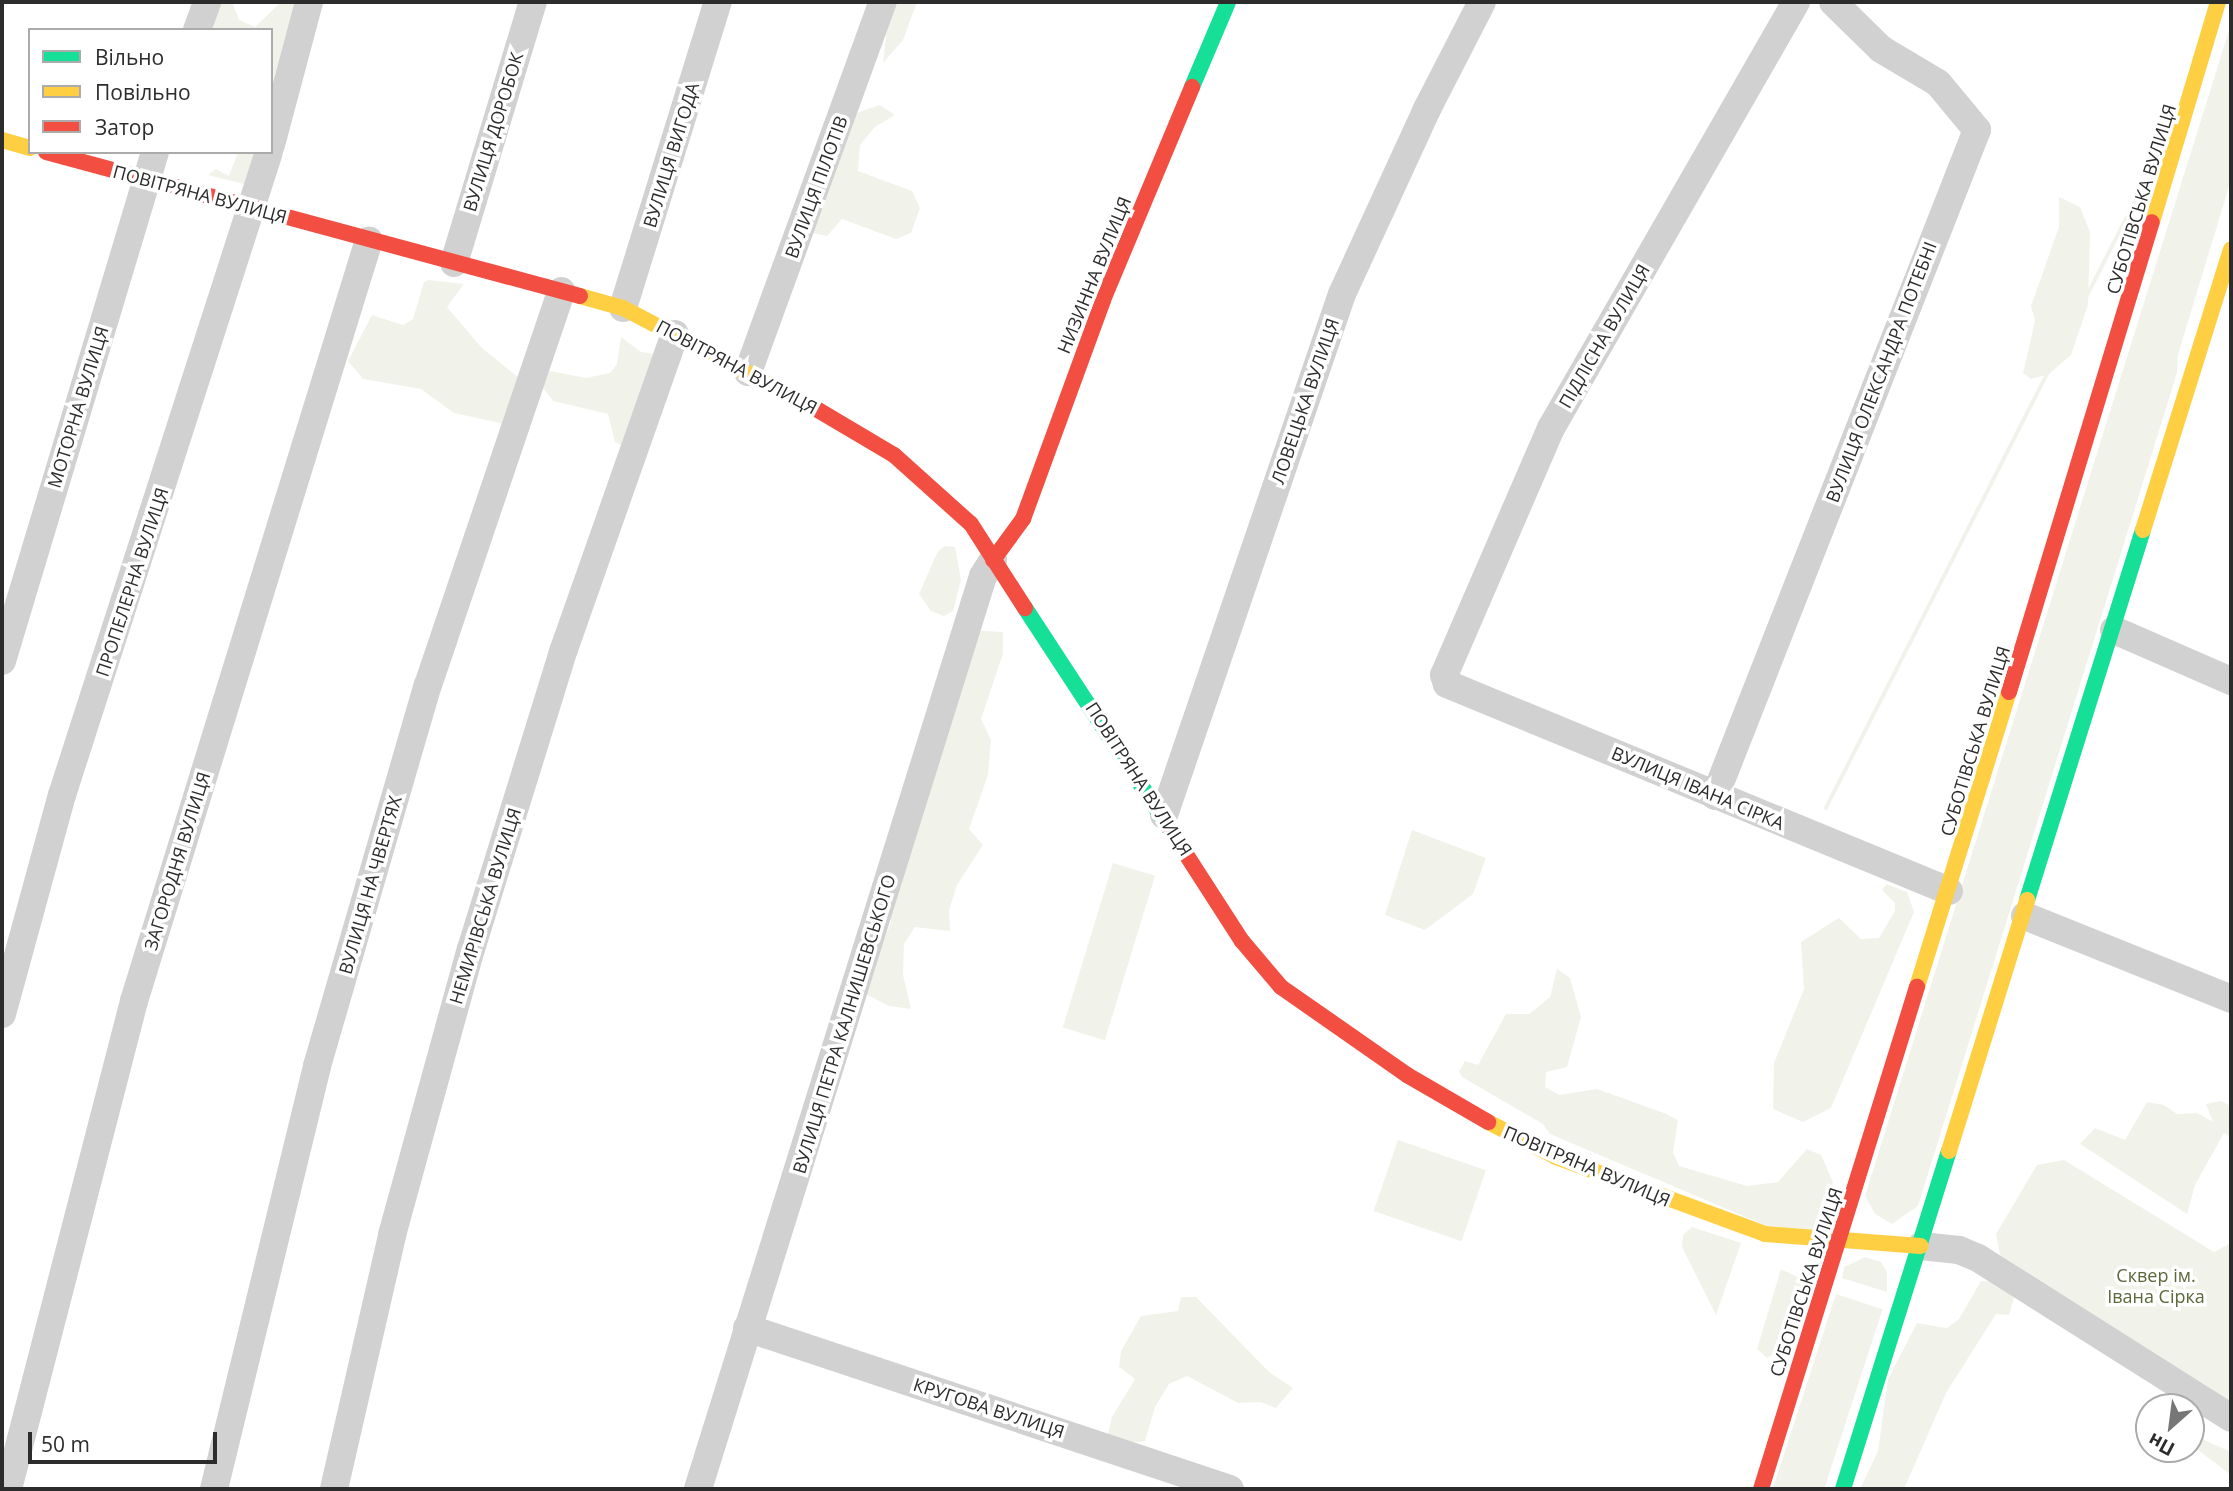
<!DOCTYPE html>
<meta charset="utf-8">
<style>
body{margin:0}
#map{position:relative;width:2233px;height:1491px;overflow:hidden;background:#fff;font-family:"Open Sans",sans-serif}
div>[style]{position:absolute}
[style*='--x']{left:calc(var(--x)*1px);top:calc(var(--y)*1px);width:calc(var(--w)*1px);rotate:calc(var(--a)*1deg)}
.green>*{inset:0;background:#f1f3ea;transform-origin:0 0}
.street>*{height:28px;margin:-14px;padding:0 14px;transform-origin:14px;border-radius:14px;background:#d1d1d1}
.fast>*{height:16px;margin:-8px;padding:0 8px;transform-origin:8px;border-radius:8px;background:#16e098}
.slow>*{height:16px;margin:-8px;padding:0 8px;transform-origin:8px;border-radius:8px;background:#ffcf43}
.jam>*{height:16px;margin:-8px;padding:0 8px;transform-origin:8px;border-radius:8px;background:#f24e42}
span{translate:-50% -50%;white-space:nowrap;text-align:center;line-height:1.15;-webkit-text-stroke:7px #fff;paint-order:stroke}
.street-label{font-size:18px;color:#2c2c2c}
.park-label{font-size:18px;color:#5a683a}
.frame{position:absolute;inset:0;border:4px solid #2c2c2c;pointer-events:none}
.legend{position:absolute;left:28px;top:28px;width:245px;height:126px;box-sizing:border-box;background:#fff;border:2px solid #ababab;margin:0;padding:9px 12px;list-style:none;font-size:21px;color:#2c2c2c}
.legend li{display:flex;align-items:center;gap:14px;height:35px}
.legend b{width:35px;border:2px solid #ababab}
.north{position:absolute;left:2135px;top:1393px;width:70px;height:70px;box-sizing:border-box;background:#fff;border:2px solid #ababab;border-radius:50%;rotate:208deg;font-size:19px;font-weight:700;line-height:28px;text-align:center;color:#2c2c2c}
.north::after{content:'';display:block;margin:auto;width:24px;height:32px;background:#767676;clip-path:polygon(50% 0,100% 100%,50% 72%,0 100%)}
.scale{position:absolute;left:28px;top:1432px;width:189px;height:32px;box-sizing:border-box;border:4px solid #2c2c2c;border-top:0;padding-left:9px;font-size:21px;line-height:24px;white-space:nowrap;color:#2c2c2c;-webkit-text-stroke:5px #fff;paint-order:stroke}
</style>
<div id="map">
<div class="green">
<i style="clip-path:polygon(208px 2px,232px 2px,239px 20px,255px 27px,281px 2px,301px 2px,271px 91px,271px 30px,199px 30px)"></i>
<i style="clip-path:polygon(890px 2px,917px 2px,903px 40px,883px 63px)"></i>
<i style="clip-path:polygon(2231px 24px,2231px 180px,2178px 355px,2177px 373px,1918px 1206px,1892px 1224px,1875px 1214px,1865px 1196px)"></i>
<i style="clip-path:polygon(880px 105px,895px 115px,875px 127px,860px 145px,858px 171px,912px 191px,920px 208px,911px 233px,896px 239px,842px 219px,827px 236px,812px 233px,845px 129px,859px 112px)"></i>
<i style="clip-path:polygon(238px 152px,257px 152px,244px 184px,208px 175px,216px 169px,229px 176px)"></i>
<i style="left:2142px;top:183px;width:4px;height:702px;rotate:27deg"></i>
<i style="clip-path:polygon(2059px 197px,2080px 207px,2090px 232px,2088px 305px,2071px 355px,2049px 374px,2031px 379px,2023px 373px,2035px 321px,2031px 306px,2059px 227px)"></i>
<i style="clip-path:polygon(429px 280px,464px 284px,447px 307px,482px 348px,519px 378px,509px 425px,454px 413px,421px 389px,363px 379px,348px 361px,372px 315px,403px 325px,413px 319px,424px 282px)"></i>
<i style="clip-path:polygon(621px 337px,641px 352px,663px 355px,630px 450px,615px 442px,608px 414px,553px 401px,540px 384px,550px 371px,586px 378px,610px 373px,617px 364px)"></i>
<i style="clip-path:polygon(945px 546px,955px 547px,961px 580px,953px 611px,944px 616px,931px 611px,919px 594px,938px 551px)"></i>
<i style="clip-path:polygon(968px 630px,1003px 632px,1003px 654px,981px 719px,991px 740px,988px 775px,969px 829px,983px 845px,957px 885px,949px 910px,950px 931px,915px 927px,904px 944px,903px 975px,911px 1009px,889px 1006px,862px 992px,891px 923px,889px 883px)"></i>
<i style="clip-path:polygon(1412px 830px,1486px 858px,1473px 894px,1425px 930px,1385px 915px)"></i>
<i style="left:1113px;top:863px;width:44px;height:172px;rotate:17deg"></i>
<i style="clip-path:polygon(1886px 884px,1907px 892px,1914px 912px,1831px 1108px,1803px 1122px,1773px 1109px,1774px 1063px,1804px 989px,1801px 942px,1839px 918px,1861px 939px,1879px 938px,1895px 911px,1895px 903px,1882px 890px)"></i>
<i style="clip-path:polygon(1557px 969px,1570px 978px,1581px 1017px,1567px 1067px,1546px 1072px,1545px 1087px,1559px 1095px,1597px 1089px,1664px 1113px,1678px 1120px,1673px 1152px,1679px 1166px,1747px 1186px,1778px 1182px,1807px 1149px,1821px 1155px,1833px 1182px,1817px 1234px,1805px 1242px,1550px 1134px,1543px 1124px,1462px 1077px,1459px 1071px,1465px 1061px,1478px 1065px,1506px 1014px,1529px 1014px,1550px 997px)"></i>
<i style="clip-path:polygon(2221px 1101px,2231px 1106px,2231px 1137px,2224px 1133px,2195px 1185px,2187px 1214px,2080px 1144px,2095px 1128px,2125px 1140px,2147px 1102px,2164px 1105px,2177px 1114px,2197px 1113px,2213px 1122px,2206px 1104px)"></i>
<i style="left:1398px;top:1140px;width:93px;height:75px;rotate:19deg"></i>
<i style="clip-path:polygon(2064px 1160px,2214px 1252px,2231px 1243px,2231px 1405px,2001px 1260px,1996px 1234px,2037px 1165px)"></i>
<i style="clip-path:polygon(1692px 1227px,1741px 1243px,1716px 1315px,1682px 1247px,1683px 1235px)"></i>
<i style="clip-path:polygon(1865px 1257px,1881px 1262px,1887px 1272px,1887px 1292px,1842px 1278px,1844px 1267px)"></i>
<i style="clip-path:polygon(1781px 1269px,1804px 1280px,1780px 1350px,1767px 1358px,1757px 1349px)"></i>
<i style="clip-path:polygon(1981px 1281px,1996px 1282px,2014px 1298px,2009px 1315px,1996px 1314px,1946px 1393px,1904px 1489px,1860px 1489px,1878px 1451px,1888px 1379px,1917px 1323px,1947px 1328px,1959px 1319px)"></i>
<i style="left:1836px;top:1294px;width:49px;height:205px;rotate:18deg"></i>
<i style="clip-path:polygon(1181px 1297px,1196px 1297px,1269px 1372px,1293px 1388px,1276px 1408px,1260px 1402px,1238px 1403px,1187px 1376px,1169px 1384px,1155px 1407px,1145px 1441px,1128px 1443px,1108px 1434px,1112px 1417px,1135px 1379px,1119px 1367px,1121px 1351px,1141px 1316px,1178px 1311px)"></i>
<i style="clip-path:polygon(2202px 1439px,2231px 1452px,2231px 1475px,2194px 1447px)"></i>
</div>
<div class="street">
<i style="--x:1796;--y:2;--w:491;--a:119.9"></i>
<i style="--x:1551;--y:428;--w:269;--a:113.4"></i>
<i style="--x:1444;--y:675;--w:9;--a:72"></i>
<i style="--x:1447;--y:684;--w:543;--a:22.41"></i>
<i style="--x:197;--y:30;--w:30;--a:-70"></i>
<i style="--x:271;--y:145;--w:148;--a:-75.1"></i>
<i style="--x:454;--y:263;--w:273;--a:-73.2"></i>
<i style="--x:623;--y:308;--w:320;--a:-72.8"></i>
<i style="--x:748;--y:372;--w:394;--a:-70"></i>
<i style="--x:2114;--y:630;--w:128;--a:23.6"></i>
<i style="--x:2;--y:661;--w:531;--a:-73.27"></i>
<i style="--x:1715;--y:796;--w:716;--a:-68.53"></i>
<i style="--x:1977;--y:130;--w:61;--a:-129.7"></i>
<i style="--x:1938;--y:83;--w:66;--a:-149.2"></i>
<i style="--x:1881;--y:49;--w:67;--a:-135.6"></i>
<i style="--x:1164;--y:815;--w:551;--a:-71.14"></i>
<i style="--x:1342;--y:294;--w:204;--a:-65.3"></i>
<i style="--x:1427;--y:109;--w:120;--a:-62.8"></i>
<i style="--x:2025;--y:916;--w:222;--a:21.9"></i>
<i style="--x:2;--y:1014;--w:227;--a:-74.7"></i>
<i style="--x:62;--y:795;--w:675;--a:-72.16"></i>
<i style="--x:1921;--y:1246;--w:38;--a:6"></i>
<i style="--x:1959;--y:1250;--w:21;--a:23"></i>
<i style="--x:1978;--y:1258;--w:299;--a:32.3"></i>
<i style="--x:747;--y:1328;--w:509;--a:18.43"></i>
<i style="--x:8;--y:1489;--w:504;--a:-75.52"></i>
<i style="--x:134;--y:1001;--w:796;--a:-72.84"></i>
<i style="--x:214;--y:1489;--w:435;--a:-76.3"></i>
<i style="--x:317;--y:1066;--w:397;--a:-73.8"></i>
<i style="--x:428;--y:685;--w:416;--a:-71.3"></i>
<i style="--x:334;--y:1489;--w:261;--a:-77.1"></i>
<i style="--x:392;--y:1235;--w:297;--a:-74.6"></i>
<i style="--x:471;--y:949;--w:314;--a:-72.8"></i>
<i style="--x:564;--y:649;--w:334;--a:-70.6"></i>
<i style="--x:698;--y:1489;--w:956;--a:-72.66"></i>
<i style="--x:983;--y:576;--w:19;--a:-58"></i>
</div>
<div class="fast">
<i style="--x:1192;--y:87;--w:92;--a:-67"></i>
<i style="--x:1025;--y:608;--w:267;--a:56.8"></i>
<i style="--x:2027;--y:900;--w:388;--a:-72.6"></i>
<i style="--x:1843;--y:1489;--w:354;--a:-72.6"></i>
</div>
<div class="slow">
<i style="--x:2;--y:140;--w:29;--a:16"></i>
<i style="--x:2152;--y:222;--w:230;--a:-73.3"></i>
<i style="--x:580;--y:296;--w:45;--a:15.6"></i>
<i style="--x:623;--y:308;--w:220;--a:27.6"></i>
<i style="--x:2143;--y:530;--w:294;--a:-72.6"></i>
<i style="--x:1917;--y:987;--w:309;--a:-72.7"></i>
<i style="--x:1488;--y:1122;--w:76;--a:27.2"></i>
<i style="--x:1556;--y:1157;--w:223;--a:20.2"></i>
<i style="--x:1765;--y:1234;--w:156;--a:4.4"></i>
<i style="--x:1949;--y:1151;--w:263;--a:-72.7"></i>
</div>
<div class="jam">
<i style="--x:46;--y:152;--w:553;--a:15.09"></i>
<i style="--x:818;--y:410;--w:88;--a:30.6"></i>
<i style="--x:894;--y:455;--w:103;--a:41.9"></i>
<i style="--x:971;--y:524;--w:100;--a:57.3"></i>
<i style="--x:993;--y:560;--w:51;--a:-53.8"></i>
<i style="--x:1023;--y:519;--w:233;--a:-69.9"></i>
<i style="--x:1103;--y:300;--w:231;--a:-67.3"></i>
<i style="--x:2009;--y:692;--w:491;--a:-73.1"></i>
<i style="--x:1171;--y:831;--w:131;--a:57.2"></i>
<i style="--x:1242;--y:941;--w:60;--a:49.7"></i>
<i style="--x:1281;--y:987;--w:154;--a:34.9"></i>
<i style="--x:1407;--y:1075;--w:94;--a:30.1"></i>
<i style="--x:1761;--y:1489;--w:526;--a:-72.74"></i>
</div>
<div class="street-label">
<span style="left:493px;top:132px;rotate:-73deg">ВУЛИЦЯ ДОРОБОК</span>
<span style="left:671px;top:155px;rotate:-73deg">ВУЛИЦЯ ВИГОДА</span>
<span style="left:816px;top:187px;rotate:-70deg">ВУЛИЦЯ ПІЛОТІВ</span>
<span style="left:200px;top:194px;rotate:15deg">ПОВІТРЯНА ВУЛИЦЯ</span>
<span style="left:2141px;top:199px;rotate:-73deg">СУБОТІВСЬКА ВУЛИЦЯ</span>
<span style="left:1094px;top:275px;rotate:-68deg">НИЗИННА ВУЛИЦЯ</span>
<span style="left:1604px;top:336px;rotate:-60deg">ПІДЛІСНА ВУЛИЦЯ</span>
<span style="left:737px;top:367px;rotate:28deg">ПОВІТРЯНА ВУЛИЦЯ</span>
<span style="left:1881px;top:372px;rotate:-69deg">ВУЛИЦЯ ОЛЕКСАНДРА ПОТЕБНІ</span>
<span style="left:1305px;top:401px;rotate:-71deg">ЛОВЕЦЬКА ВУЛИЦЯ</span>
<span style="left:78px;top:407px;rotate:-73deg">МОТОРНА ВУЛИЦЯ</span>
<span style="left:132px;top:582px;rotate:-72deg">ПРОПЕЛЕРНА ВУЛИЦЯ</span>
<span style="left:1975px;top:741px;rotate:-73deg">СУБОТІВСЬКА ВУЛИЦЯ</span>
<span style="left:1139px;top:779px;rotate:57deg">ПОВІТРЯНА ВУЛИЦЯ</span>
<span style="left:1698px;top:788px;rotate:23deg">ВУЛИЦЯ ІВАНА СІРКА</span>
<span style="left:177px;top:861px;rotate:-73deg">ЗАГОРОДНЯ ВУЛИЦЯ</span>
<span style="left:370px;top:885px;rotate:-74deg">ВУЛИЦЯ НА ЧВЕРТЯХ</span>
<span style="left:485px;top:906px;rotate:-73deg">НЕМИРІВСЬКА ВУЛИЦЯ</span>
<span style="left:844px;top:1024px;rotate:-73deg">ВУЛИЦЯ ПЕТРА КАЛНИШЕВСЬКОГО</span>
<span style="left:1587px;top:1166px;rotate:23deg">ПОВІТРЯНА ВУЛИЦЯ</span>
<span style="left:1806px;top:1282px;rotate:-72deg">СУБОТІВСЬКА ВУЛИЦЯ</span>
<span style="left:989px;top:1408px;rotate:18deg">КРУГОВА ВУЛИЦЯ</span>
</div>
<div class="park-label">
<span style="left:2156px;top:1286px">Сквер ім.<br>Івана Сірка</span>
</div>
<div class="frame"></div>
<ul class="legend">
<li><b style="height:9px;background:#16e098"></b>Вільно</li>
<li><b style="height:9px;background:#ffcf43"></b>Повільно</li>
<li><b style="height:9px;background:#f24e42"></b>Затор</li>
</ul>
<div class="north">Пн</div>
<div class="scale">50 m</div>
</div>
